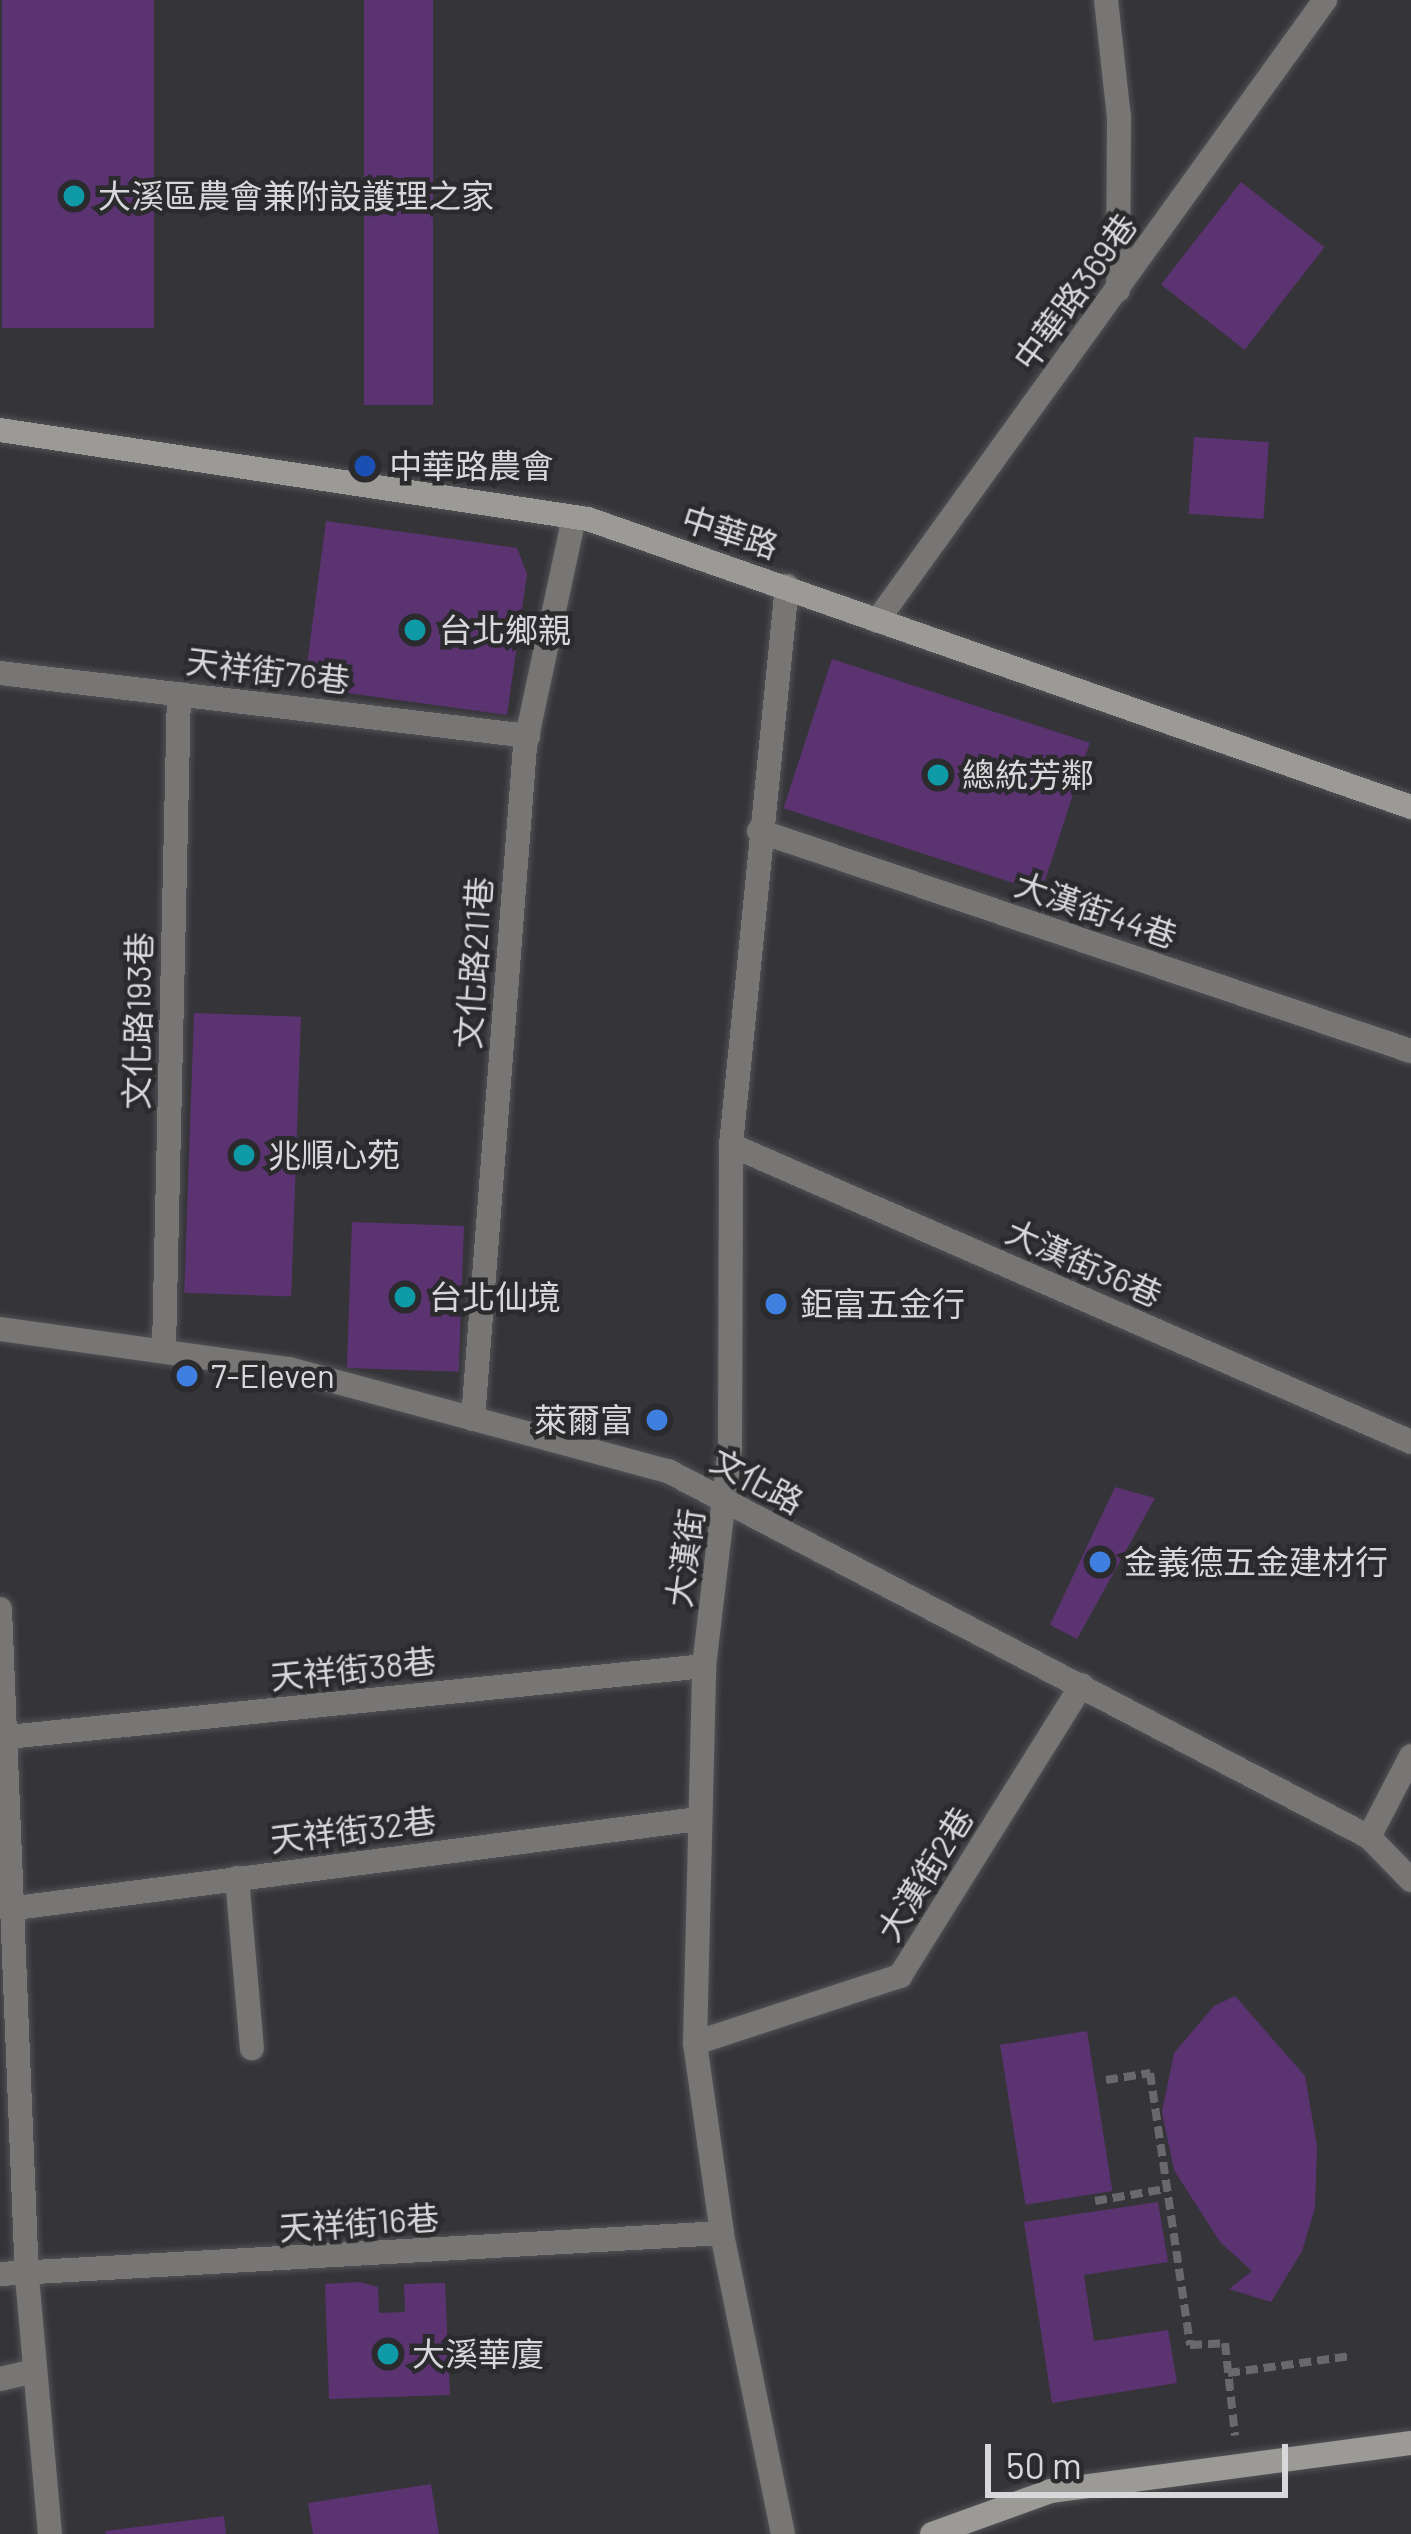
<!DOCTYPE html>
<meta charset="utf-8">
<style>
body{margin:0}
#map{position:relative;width:1411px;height:2534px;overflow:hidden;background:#353539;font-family:Barlow,"Noto Sans TC",sans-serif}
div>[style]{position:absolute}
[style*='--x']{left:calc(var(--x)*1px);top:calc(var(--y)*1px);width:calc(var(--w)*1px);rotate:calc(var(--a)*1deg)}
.building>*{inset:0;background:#5b3371;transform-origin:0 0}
.path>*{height:8px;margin-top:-4px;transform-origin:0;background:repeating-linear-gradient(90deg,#69696d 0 12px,transparent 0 18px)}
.roads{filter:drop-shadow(0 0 3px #525256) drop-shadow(0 0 3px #525256)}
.lane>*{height:24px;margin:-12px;padding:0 12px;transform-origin:12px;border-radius:12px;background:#777674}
.street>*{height:24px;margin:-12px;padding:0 12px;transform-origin:12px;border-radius:12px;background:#777674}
.secondary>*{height:24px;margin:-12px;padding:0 12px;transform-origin:12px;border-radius:12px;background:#9b9a97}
.dots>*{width:33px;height:33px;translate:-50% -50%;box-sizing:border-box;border:6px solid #2b2b2e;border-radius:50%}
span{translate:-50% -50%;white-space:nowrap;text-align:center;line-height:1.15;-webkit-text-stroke:9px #2b2b2e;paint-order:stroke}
.poi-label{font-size:33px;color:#d8d8da}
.left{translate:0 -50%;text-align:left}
.right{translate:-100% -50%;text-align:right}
.street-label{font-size:33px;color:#d8d8da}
.scale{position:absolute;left:985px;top:2444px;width:303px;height:54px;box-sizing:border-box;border:6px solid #d8d8da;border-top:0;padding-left:15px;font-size:36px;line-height:42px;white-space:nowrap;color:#d8d8da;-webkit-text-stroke:9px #2b2b2e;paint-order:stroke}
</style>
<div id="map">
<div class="building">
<i style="left:2px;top:0;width:152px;height:328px"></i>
<i style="left:364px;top:0;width:69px;height:405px"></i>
<i style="left:1241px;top:182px;width:106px;height:130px;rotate:38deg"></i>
<i style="left:1194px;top:437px;width:75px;height:77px;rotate:4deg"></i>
<i style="clip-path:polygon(326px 521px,517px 548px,527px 574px,507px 715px,304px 687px)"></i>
<i style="left:832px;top:659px;width:271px;height:157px;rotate:18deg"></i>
<i style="left:194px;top:1013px;width:107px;height:280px;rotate:2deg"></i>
<i style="left:352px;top:1222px;width:112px;height:146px;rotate:2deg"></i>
<i style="clip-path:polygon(1115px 1487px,1155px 1498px,1077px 1639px,1050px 1625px)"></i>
<i style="clip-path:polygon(1235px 1996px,1305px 2076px,1317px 2146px,1315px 2208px,1302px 2251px,1271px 2302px,1229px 2289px,1252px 2271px,1220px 2242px,1174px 2170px,1162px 2112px,1174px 2053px,1214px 2006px)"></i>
<i style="left:1087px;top:2031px;width:162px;height:88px;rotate:81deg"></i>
<i style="clip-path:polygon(1158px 2202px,1168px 2262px,1084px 2275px,1094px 2341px,1168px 2330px,1177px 2383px,1052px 2403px,1024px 2222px)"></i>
<i style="clip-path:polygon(360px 2282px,378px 2287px,379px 2313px,405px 2312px,404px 2284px,445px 2283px,450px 2395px,329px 2399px,325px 2284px)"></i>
<i style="clip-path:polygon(431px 2484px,439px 2534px,313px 2534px,308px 2503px)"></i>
<i style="clip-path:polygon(224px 2516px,226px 2534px,106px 2534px,105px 2531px)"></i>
</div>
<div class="path">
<i style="--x:1106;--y:2080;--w:45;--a:-9"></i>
<i style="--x:1150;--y:2073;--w:275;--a:81.6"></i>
<i style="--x:1190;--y:2345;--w:35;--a:-3"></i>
<i style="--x:1225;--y:2343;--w:93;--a:83.8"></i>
<i style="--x:1095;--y:2201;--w:71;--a:-9.7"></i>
<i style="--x:1228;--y:2373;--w:124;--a:-7.9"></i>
</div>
<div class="roads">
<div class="lane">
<i style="--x:1106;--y:0;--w:118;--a:83.7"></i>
<i style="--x:1119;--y:117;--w:173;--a:90.3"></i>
<i style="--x:877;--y:621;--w:766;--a:-54.19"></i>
<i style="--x:0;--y:673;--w:532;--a:6.8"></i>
<i style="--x:759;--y:831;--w:688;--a:18.65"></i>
<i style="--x:731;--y:1145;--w:742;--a:23.59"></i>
<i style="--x:164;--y:1348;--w:654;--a:-88.69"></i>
<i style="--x:473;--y:1419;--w:675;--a:-85.58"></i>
<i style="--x:525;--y:746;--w:234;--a:-77.9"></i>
<i style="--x:8;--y:1737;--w:700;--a:-5.82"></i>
<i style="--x:1369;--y:1837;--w:91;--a:-62.6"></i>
<i style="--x:237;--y:1878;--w:171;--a:85"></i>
<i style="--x:16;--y:1908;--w:688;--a:-7.43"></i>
<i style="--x:695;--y:2043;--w:216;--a:-18.1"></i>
<i style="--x:900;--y:1976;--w:343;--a:-58"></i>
<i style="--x:0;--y:2274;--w:723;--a:-3.25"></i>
<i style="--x:0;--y:2379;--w:35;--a:-13"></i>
</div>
<div class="street">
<i style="--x:0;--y:1329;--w:292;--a:7.9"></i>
<i style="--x:289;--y:1369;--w:392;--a:15.1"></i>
<i style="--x:668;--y:1471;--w:791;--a:27.57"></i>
<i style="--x:1369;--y:1837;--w:60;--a:45.7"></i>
<i style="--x:0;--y:1609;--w:669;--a:87.69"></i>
<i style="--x:27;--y:2277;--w:258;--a:84.9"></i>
<i style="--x:783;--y:2534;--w:307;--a:-101.5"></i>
<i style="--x:722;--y:2233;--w:192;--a:-98.1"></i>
<i style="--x:695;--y:2043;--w:377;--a:-88.6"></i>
<i style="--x:704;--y:1666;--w:221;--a:-83.2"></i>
<i style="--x:730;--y:1447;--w:302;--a:-89.8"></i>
<i style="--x:731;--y:1145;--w:562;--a:-84.28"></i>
</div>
<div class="secondary">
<i style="--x:0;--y:430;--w:595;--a:8.61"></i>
<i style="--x:588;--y:519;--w:872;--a:19.29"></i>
<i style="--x:932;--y:2534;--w:127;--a:-19.9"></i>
<i style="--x:1051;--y:2491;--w:363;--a:-7.6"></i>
</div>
</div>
<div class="dots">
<i style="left:74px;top:196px;background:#0f9aa8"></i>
<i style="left:365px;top:466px;background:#1a4fb4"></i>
<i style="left:415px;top:630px;background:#0f9aa8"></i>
<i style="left:938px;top:775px;background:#0f9aa8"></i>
<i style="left:244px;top:1155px;background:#0f9aa8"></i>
<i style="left:405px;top:1297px;background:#0f9aa8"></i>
<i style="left:776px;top:1304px;background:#3f7fe0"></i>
<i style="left:187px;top:1376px;background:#3f7fe0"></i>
<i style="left:657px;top:1420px;background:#3f7fe0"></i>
<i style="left:1100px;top:1562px;background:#3f7fe0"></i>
<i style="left:388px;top:2354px;background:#0f9aa8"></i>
</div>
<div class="poi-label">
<span class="left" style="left:98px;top:196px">大溪區農會兼附設護理之家</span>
<span class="left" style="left:389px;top:466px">中華路農會</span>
<span class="left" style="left:439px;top:630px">台北鄉親</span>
<span class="left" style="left:962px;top:775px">總統芳鄰</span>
<span class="left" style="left:268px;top:1155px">兆順心苑</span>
<span class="left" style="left:429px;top:1297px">台北仙境</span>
<span class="left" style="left:800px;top:1304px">鉅富五金行</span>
<span class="left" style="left:211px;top:1376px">7-Eleven</span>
<span class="right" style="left:633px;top:1420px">萊爾富</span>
<span class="left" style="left:1124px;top:1562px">金義德五金建材行</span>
<span class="left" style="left:412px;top:2354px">大溪華廈</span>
</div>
<div class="street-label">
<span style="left:1075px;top:292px;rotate:-54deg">中華路369巷</span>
<span style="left:730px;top:532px;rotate:18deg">中華路</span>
<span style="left:268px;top:671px;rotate:7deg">天祥街76巷</span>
<span style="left:1096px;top:910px;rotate:19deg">大漢街44巷</span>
<span style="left:474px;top:963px;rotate:-86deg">文化路211巷</span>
<span style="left:138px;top:1021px;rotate:-89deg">文化路193巷</span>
<span style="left:1084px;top:1263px;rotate:24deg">大漢街36巷</span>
<span style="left:757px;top:1481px;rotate:28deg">文化路</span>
<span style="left:685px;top:1558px;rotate:-82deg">大漢街</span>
<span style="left:353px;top:1669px;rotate:-6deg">天祥街38巷</span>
<span style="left:353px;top:1830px;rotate:-7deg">天祥街32巷</span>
<span style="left:925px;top:1874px;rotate:-58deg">大漢街2巷</span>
<span style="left:359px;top:2223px;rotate:-4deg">天祥街16巷</span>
</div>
<div class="scale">50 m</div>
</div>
